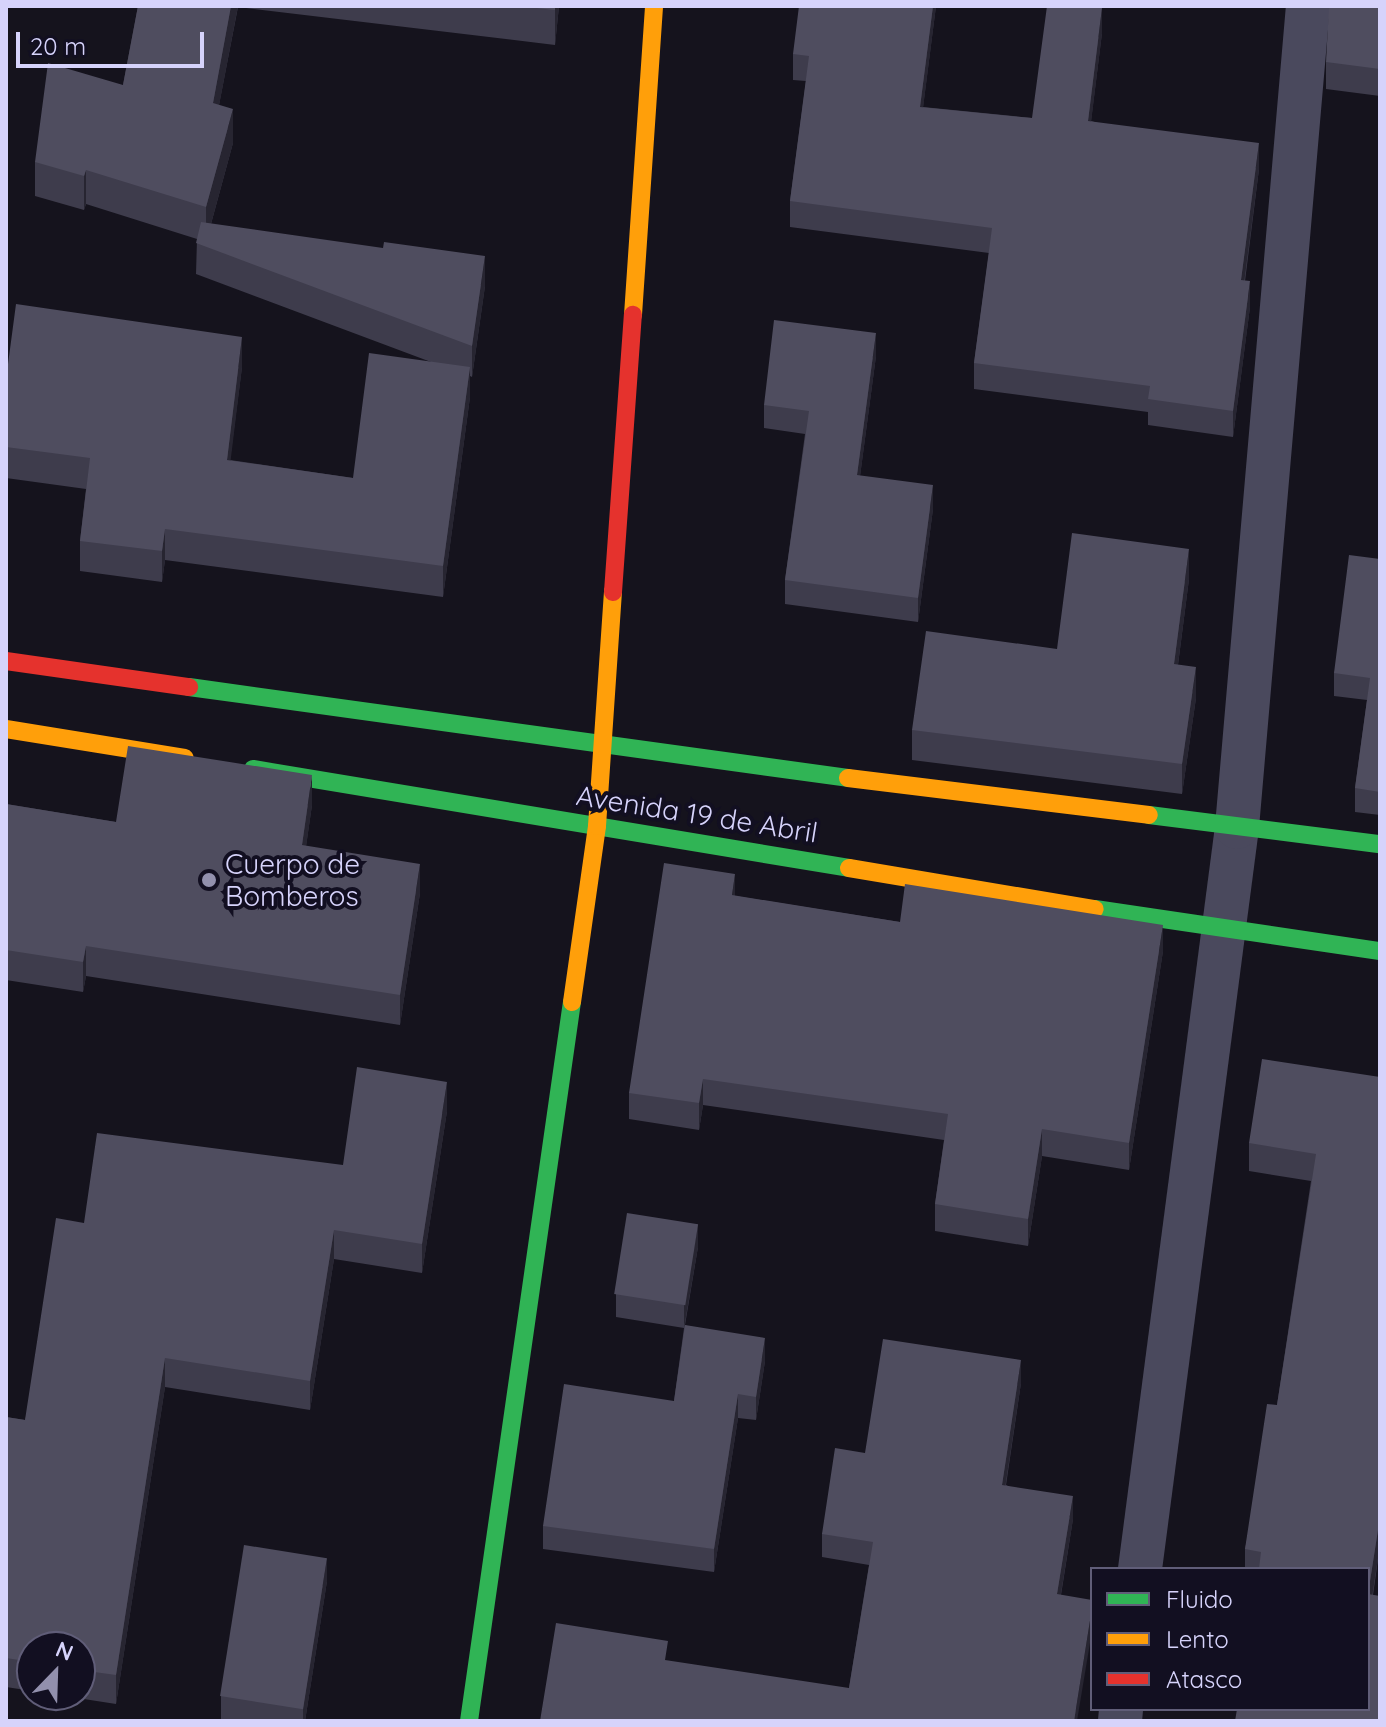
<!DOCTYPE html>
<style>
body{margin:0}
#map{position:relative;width:1386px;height:1727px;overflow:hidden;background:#15131d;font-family:Quicksand,sans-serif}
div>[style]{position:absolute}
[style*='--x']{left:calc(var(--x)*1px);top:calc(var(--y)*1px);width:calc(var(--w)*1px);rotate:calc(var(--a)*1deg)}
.street>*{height:44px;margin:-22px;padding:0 22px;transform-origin:22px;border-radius:22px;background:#4a495d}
.fast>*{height:18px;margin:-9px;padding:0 9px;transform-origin:9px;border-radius:9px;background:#30b455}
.slow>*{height:18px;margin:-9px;padding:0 9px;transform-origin:9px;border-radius:9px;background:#ff9f0a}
.jam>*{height:18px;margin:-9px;padding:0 9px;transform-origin:9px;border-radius:9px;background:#e5322d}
.wall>*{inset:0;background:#3e3c4c}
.shaded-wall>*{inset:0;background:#272531}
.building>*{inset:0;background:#4f4d5f;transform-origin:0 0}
.dots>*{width:22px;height:22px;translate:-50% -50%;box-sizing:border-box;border:4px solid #120f21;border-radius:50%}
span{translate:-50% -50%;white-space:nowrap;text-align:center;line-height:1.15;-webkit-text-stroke:8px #120f21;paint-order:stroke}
.street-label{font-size:28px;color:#d6d3fb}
.poi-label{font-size:28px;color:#d6d3fb}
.left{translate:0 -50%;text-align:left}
.frame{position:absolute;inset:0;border:8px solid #d6d3fb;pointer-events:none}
.legend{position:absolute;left:1090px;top:1567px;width:280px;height:144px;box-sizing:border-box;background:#120f21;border:2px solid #605d78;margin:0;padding:10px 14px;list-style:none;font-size:24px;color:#d6d3fb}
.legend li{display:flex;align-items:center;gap:16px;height:40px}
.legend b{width:40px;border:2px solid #605d78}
.north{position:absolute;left:16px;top:1631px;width:80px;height:80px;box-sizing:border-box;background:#120f21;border:2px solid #605d78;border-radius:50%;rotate:23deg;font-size:22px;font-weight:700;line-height:32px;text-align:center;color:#d6d3fb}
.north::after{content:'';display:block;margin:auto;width:28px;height:36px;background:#9290ad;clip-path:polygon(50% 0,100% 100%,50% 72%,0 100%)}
.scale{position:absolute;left:16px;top:32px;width:188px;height:36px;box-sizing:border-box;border:4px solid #d6d3fb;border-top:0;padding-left:10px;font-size:24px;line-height:28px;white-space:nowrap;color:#d6d3fb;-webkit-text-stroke:6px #120f21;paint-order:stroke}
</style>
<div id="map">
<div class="street">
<i style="--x:1140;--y:1569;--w:748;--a:-82.55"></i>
<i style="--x:1237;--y:827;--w:824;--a:-85.06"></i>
<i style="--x:1120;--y:1721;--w:12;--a:-85"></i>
</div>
<div class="fast">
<i style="--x:189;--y:687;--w:665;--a:7.86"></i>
<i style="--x:253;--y:769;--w:604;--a:9.43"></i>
<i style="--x:1149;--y:815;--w:233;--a:7.2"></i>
<i style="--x:1095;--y:909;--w:288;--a:8.4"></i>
<i style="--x:469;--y:1721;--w:726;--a:-81.85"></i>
</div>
<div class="slow">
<i style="--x:633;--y:315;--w:310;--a:-86.1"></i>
<i style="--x:6;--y:729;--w:181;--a:9.2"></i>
<i style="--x:848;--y:778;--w:303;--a:7"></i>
<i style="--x:849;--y:868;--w:249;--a:9.5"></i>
<i style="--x:572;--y:1002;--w:178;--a:-81.9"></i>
<i style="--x:597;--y:826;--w:235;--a:-86.1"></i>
</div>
<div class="jam">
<i style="--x:613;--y:592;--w:278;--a:-85.9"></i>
<i style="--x:6;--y:661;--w:185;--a:8.1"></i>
</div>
<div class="wall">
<i style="clip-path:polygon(138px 6px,559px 6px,555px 45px,238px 7px,219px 105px,233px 143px,211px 224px,485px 286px,472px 377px,470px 376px,470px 397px,443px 597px,165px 560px,162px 582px,80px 571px,80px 541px,86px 489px,6px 478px,6px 379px,242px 367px,230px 460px,353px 478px,431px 362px,196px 274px,197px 239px,86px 204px,84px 210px,35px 196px,35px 162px,123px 85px)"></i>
<i style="clip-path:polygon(936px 6px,923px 107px,1032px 118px,1102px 33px,1091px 121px,1259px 169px,1245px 281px,1250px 307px,1233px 437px,1148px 425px,1148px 412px,974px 389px,974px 363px,989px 253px,790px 227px,790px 201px,806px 81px,793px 80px,793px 54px)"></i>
<i style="clip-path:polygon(1380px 6px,1380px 96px,1326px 89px,1326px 62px)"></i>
<i style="clip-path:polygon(876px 356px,860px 476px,933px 509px,918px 622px,785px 604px,785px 580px,805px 434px,764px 428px,764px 405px)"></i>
<i style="clip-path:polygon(1380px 559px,1380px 815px,1355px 812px,1355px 788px,1367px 700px,1334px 696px,1334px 673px)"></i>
<i style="clip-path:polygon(1189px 579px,1178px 665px,1196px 698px,1182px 794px,912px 760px,912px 730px,1057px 649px)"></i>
<i style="clip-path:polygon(6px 804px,116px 822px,312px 805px,306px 846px,420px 893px,400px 1025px,86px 976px,83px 992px,6px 980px)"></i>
<i style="clip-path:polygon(735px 896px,900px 922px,1163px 951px,1129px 1170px,1042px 1156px,1028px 1246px,935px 1231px,935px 1204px,944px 1140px,703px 1105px,699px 1130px,629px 1119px,629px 1093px)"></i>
<i style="clip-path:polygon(1380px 1077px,1380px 1545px,1373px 1595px,1380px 1721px,1368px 1569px,1245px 1569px,1245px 1549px,1277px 1405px,1311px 1181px,1249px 1171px,1249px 1143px)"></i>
<i style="clip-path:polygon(447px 1111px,422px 1273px,334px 1259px,310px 1410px,165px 1387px,116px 1704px,58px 1695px,80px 1695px,80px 1647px,32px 1647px,32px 1691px,6px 1687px,6px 1417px,25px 1420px,84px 1223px,343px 1165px)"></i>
<i style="clip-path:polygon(698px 1247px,685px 1325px,765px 1361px,756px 1420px,738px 1418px,714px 1572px,543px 1549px,543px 1526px,674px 1401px,684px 1328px,616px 1317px,616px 1294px)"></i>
<i style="clip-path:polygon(1021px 1383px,1006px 1485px,1073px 1519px,1061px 1595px,1077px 1721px,849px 1688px,869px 1565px,822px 1557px,822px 1534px,865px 1453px)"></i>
<i style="clip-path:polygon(327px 1581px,305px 1721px,232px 1721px,221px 1719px,221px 1696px)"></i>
</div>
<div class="shaded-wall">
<i style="clip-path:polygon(231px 6px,238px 6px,213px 137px,213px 103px)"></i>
<i style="clip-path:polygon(555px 6px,559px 6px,555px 45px)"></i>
<i style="clip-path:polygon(933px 6px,936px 6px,920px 132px,920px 107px)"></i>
<i style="clip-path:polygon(1102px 8px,1102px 33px,1088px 147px,1088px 121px)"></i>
<i style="clip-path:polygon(233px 109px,233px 143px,206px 242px,206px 207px)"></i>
<i style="clip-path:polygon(1259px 143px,1259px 169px,1241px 306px,1241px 280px)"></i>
<i style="clip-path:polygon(86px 170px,86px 204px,84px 210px,84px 176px)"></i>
<i style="clip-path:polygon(485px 256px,485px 286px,472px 377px,472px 346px)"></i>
<i style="clip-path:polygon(1250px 281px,1250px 307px,1233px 437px,1233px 411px)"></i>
<i style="clip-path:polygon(876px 333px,876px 356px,857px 499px,857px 475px)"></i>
<i style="clip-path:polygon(242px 337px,242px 367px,227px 490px,227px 460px)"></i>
<i style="clip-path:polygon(470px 367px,470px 397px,443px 597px,443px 566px)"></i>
<i style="clip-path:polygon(933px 485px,933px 509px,918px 622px,918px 598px)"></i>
<i style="clip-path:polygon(165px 529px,165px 560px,162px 582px,162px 551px)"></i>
<i style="clip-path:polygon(1189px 549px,1189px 579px,1174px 695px,1174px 664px)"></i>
<i style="clip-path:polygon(1196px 667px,1196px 698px,1182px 794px,1182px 764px)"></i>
<i style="clip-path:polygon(312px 775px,312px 805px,302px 875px,302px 845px)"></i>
<i style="clip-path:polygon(420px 864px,420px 893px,400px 1025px,400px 995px)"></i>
<i style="clip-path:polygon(735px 874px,735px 900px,732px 895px)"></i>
<i style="clip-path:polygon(1163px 925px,1163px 951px,1129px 1170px,1129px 1143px)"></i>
<i style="clip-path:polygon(86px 946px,86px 976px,83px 992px,83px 962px)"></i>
<i style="clip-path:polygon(703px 1079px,703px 1105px,699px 1130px,699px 1103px)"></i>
<i style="clip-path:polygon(447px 1082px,447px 1111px,422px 1273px,422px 1244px)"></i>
<i style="clip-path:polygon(1042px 1129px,1042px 1156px,1028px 1246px,1028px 1219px)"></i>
<i style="clip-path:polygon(698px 1224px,698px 1247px,684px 1328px,684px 1305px)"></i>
<i style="clip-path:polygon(334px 1230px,334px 1259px,310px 1410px,310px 1381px)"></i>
<i style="clip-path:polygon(765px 1338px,765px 1361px,756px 1420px,756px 1397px)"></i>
<i style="clip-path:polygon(165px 1358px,165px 1387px,116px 1704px,116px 1675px)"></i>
<i style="clip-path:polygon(1021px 1360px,1021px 1383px,1002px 1508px,1002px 1485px)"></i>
<i style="clip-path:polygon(738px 1394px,738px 1418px,714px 1572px,714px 1549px)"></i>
<i style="clip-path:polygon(1073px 1496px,1073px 1519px,1057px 1618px,1057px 1594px)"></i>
<i style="clip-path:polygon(1380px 1517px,1380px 1545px,1368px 1623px,1368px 1594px)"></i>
<i style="clip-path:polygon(327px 1558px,327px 1581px,305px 1721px,303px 1721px,303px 1708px)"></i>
<i style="clip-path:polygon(1092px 1608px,1092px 1631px,1077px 1721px,1074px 1721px)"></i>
</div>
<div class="building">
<i style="clip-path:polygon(138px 6px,231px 6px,213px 103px,233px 109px,206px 207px,86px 170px,84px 176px,35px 162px,48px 63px,123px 85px)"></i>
<i style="clip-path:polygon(518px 6px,555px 6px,555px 10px)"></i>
<i style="clip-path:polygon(799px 6px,933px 6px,920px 107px,1032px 118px,1047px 6px,1091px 6px,1102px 8px,1088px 121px,1259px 143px,1241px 280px,1250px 281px,1233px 411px,1148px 399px,1150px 386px,974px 363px,992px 228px,790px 201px,809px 56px,793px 54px)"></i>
<i style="clip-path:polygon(1329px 6px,1380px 6px,1380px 69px,1326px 62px)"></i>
<i style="clip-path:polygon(201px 222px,383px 248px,384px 242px,485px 256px,472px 346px,196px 243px)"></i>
<i style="clip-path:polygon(16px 304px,242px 337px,227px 460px,353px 478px,369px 353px,470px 367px,443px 566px,165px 529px,162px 551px,80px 541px,90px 458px,6px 447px,6px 379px)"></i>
<i style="clip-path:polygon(774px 320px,876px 333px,857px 475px,933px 485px,918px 598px,785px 580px,809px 411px,764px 405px)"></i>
<i style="clip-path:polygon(1072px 533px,1189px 549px,1174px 664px,1196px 667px,1182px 764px,912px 730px,926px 631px,1057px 649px)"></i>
<i style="clip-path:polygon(1349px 555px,1380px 559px,1380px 792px,1355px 788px,1370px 678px,1334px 673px)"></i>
<i style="clip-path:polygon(128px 746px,312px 775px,302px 845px,420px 864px,400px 995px,86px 946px,83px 962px,6px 950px,6px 804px,116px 822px)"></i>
<i style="clip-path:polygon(664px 863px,735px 874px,732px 895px,900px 922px,905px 884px,1163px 925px,1129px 1143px,1042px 1129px,1028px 1219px,935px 1204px,948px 1114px,703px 1079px,699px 1103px,629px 1093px)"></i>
<i style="clip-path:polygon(1262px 1059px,1380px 1077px,1380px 1517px,1368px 1594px,1380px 1596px,1380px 1721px,1235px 1721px,1237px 1709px,1368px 1709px,1368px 1569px,1259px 1569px,1261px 1552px,1245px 1549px,1267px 1404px,1277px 1405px,1316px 1154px,1249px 1143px)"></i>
<i style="clip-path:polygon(357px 1067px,447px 1082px,422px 1244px,334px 1230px,310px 1381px,165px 1358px,116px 1675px,80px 1670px,80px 1647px,32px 1647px,32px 1662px,6px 1658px,6px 1417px,25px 1420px,56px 1218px,84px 1223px,97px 1133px,343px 1165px)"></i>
<i style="left:627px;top:1213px;width:72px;height:82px;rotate:9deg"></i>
<i style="clip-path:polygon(685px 1325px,765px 1338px,756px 1397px,738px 1394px,714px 1549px,543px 1526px,564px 1384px,674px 1401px)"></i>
<i style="clip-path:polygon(883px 1339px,1021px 1360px,1002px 1485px,1073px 1496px,1057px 1594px,1092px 1600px,1092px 1608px,1074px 1721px,540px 1721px,556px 1623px,668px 1641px,665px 1660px,849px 1688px,873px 1542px,822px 1534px,835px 1448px,865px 1453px)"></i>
<i style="left:244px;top:1545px;width:84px;height:153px;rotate:9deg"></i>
</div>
<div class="dots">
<i style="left:209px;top:880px;background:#9290ad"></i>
</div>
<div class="street-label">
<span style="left:697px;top:814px;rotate:9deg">Avenida 19 de Abril</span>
</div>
<div class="poi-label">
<span class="left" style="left:225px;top:880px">Cuerpo de<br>Bomberos</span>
</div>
<div class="frame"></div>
<ul class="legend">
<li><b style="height:10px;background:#30b455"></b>Fluido</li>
<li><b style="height:10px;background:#ff9f0a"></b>Lento</li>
<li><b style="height:10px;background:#e5322d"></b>Atasco</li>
</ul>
<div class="north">N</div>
<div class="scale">20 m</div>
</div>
